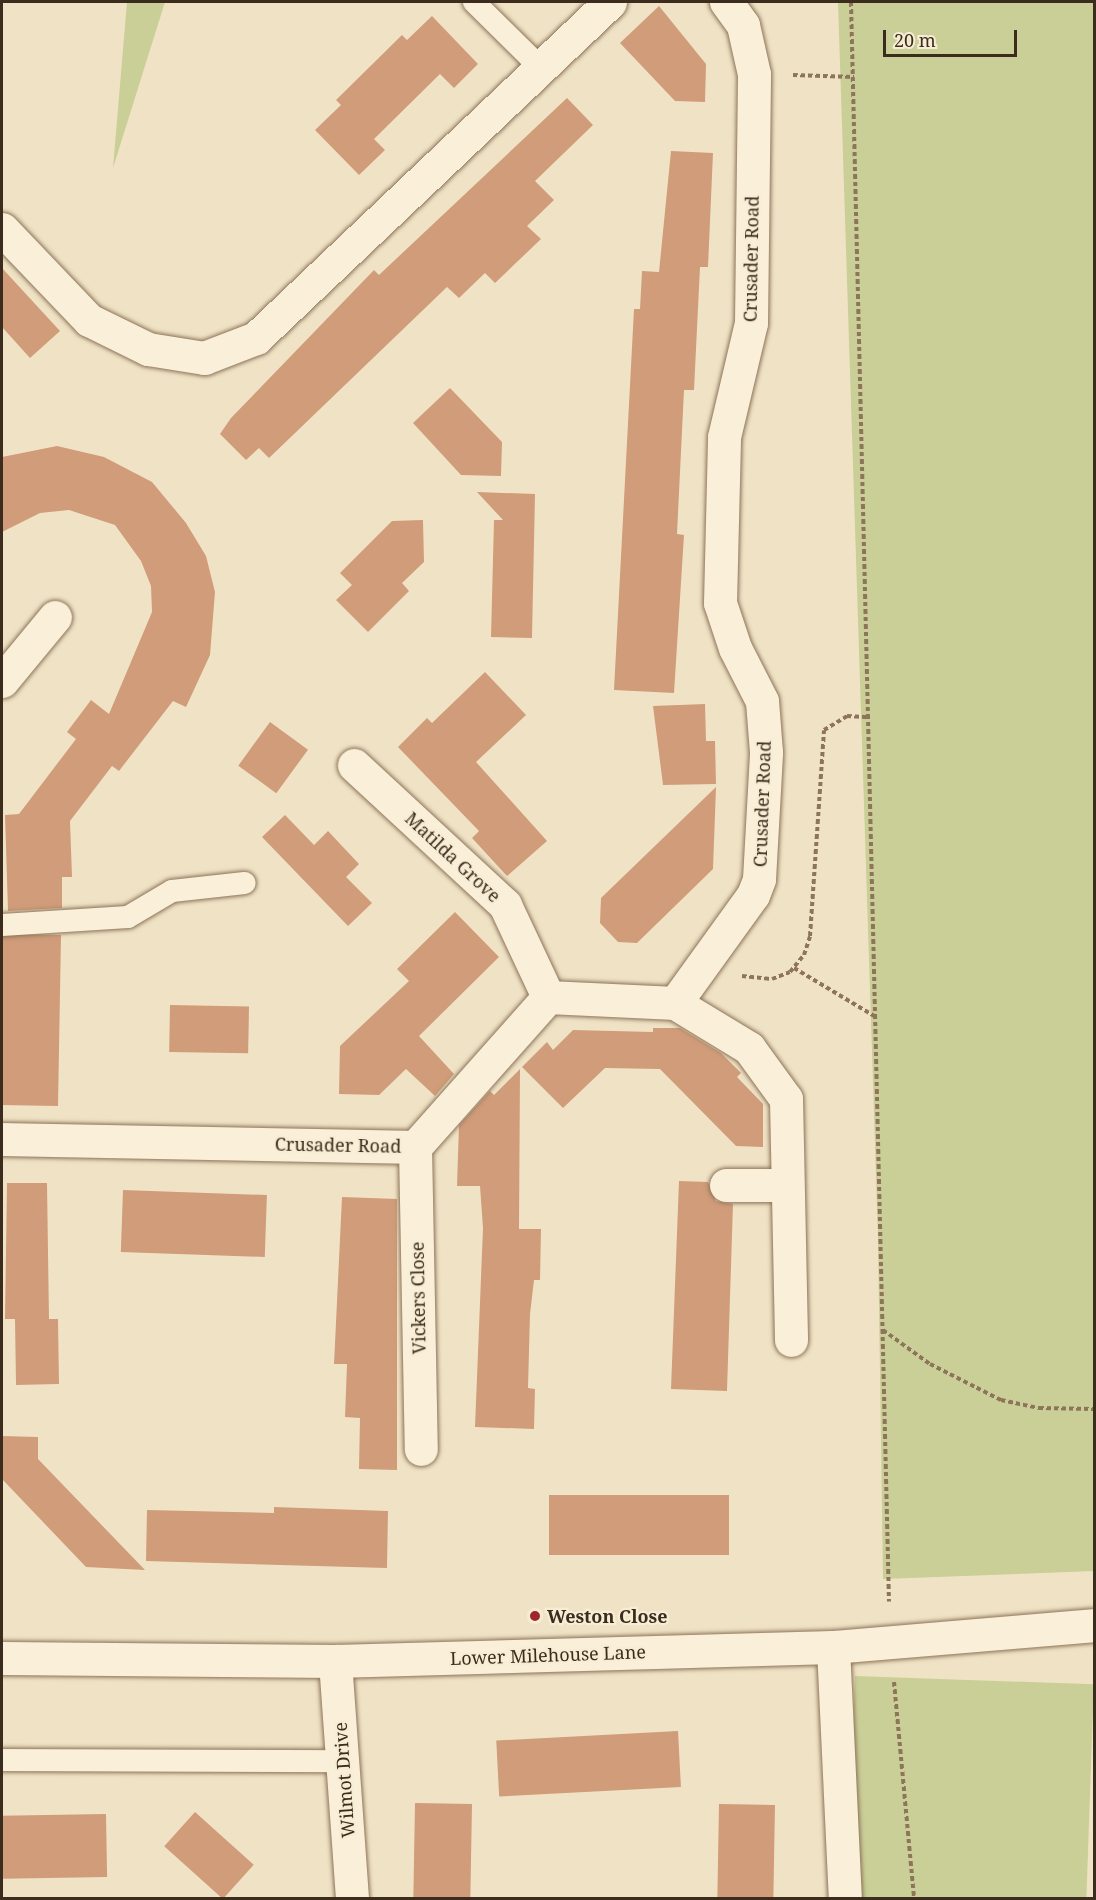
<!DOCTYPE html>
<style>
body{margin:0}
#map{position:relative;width:1096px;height:1900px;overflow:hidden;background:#f0e3c5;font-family:"Noto Serif",serif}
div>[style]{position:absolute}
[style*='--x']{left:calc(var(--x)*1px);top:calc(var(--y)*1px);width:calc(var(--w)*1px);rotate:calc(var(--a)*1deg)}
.green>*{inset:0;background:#cacf98;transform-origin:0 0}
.building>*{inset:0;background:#d09c79;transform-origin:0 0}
.path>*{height:4px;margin-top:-2px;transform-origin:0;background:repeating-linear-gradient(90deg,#8d745a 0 4.5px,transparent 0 7.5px)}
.roads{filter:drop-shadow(0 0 2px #8d745a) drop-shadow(0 0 2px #8d745a)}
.service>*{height:22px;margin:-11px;padding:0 11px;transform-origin:11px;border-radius:11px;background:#faf0d9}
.minor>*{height:33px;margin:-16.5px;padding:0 16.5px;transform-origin:16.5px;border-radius:16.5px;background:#faf0d9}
.secondary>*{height:33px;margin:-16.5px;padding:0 16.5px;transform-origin:16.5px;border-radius:16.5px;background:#faf0d9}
.dots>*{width:16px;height:16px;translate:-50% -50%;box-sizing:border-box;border:3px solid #f7edd5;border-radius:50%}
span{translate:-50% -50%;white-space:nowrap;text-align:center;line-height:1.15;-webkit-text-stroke:4.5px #f7edd5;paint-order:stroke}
.street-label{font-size:18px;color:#3c2c1e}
.poi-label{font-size:18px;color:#3c2c1e;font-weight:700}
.left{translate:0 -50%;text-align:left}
.frame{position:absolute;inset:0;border:3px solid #3c2c1e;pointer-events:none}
.scale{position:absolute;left:883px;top:30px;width:134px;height:27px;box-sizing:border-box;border:3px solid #3c2c1e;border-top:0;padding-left:8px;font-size:18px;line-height:21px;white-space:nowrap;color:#3c2c1e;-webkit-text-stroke:4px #f7edd5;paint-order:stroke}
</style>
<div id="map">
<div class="green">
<i style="clip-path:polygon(127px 2px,165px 2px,113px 168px)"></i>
<i style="clip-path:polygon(838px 2px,1094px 2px,1094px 1571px,883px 1579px,878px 1238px)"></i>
<i style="left:855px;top:1676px;width:239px;height:222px;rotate:2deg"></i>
</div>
<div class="building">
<i style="clip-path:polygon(659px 6px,706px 64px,705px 102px,675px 101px,620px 43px)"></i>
<i style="clip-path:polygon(432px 16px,478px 64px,454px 88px,440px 74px,374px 139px,385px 150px,359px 175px,315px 130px,341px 105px,336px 100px,402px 35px,407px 40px)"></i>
<i style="clip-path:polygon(567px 98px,593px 125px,535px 181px,554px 200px,527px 226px,541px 239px,495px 283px,485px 273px,459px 298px,447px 287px,269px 458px,259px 448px,246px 460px,220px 434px,231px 418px,374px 270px,379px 275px)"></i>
<i style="clip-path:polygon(671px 151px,713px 153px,708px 267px,700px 267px,694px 390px,684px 390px,677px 534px,684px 535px,674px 693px,614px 690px,634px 309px,640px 309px,642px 271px,659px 272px)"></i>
<i style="clip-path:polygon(2px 268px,60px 331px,30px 358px,2px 327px)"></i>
<i style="clip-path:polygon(450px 388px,502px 442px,501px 476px,461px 475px,413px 423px)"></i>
<i style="clip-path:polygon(57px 446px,104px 457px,152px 482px,186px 523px,206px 556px,215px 592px,210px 655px,186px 707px,173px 701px,119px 771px,112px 766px,70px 821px,72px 877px,62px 877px,62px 908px,8px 911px,5px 815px,19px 814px,76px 739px,67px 732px,91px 700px,109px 714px,152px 612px,151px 586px,141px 561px,115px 525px,69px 510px,40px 513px,2px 532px,2px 457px)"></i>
<i style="clip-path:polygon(477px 492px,535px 494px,532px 638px,491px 637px,494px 520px,503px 520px)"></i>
<i style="clip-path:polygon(423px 520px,424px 562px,402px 583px,409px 591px,368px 632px,336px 600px,352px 585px,340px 573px,392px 521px)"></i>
<i style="clip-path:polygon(485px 672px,526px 715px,476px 762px,547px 841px,507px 876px,472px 838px,479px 831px,398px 747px,427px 718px,432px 723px)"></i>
<i style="clip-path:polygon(705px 704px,706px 741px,715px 741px,716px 784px,663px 785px,653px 706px)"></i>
<i style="left:270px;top:722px;width:47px;height:54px;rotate:36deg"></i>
<i style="clip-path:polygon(716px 787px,713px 869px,637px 943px,618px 942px,600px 923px,601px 898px)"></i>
<i style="clip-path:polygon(285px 815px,314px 845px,328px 831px,359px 864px,346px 877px,372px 903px,348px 926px,262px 837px)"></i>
<i style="clip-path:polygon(455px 912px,499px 957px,419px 1036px,454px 1074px,435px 1096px,406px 1069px,379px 1095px,339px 1094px,340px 1046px,409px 981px,397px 969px)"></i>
<i style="left:61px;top:935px;width:171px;height:59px;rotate:91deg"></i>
<i style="left:170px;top:1005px;width:79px;height:47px;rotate:1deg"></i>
<i style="clip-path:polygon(653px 1028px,680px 1028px,721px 1053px,741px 1073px,737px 1077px,763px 1104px,763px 1147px,736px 1146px,660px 1069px,605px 1068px,563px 1108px,522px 1067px,547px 1042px,553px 1050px,573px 1030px,653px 1032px)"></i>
<i style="clip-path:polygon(520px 1069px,519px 1229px,541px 1229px,540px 1280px,534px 1280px,530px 1314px,528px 1388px,535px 1389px,534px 1429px,475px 1427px,483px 1228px,480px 1186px,457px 1186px,459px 1125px,490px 1091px,494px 1095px)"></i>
<i style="clip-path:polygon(679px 1181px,708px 1182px,716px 1201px,733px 1204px,727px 1391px,671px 1389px)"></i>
<i style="clip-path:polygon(7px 1183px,47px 1183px,49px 1319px,58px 1319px,59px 1384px,16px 1385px,15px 1319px,5px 1319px)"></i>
<i style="left:123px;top:1190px;width:144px;height:62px;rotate:2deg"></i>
<i style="clip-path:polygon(342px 1197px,397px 1199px,397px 1470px,359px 1469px,360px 1418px,345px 1417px,347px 1364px,334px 1364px)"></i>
<i style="clip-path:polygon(2px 1436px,38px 1437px,38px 1459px,145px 1570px,86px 1567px,2px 1479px)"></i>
<i style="left:729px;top:1495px;width:60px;height:180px;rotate:90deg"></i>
<i style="clip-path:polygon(274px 1507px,388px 1511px,387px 1568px,146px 1561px,147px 1510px,274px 1513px)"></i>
<i style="left:678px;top:1731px;width:56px;height:182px;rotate:87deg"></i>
<i style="left:415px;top:1803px;width:57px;height:96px;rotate:1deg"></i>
<i style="left:719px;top:1804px;width:56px;height:95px;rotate:1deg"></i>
<i style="left:195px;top:1812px;width:79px;height:46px;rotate:42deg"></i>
<i style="left:106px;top:1814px;width:63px;height:104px;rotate:89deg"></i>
</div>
<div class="path">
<i style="--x:851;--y:2;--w:1600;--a:88.64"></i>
<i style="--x:793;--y:75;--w:61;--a:1.9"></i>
<i style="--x:794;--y:968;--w:96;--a:30.9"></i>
<i style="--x:742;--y:976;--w:30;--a:6"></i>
<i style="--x:772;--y:979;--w:19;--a:-21"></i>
<i style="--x:790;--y:972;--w:22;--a:-51"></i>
<i style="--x:804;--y:955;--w:20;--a:-72"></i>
<i style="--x:810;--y:936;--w:206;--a:-86.1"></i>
<i style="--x:824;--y:730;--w:27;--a:-31"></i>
<i style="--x:847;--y:716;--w:22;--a:3"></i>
<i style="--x:883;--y:1330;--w:58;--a:35.9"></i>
<i style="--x:930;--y:1364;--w:80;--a:26.9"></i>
<i style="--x:1001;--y:1400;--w:39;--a:12"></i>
<i style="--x:1039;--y:1408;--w:55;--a:1"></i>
<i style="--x:894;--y:1682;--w:217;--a:84.7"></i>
</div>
<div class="roads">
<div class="service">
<i style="--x:474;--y:2;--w:97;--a:44.6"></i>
<i style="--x:2;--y:925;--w:126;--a:-3.6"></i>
<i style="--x:128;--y:917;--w:51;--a:-30.6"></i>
<i style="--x:172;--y:891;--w:73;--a:-6.3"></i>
<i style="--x:2;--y:1760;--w:340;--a:0.2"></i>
</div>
<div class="minor">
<i style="--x:2;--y:229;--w:126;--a:46.3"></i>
<i style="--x:89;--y:320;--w:66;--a:26.2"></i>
<i style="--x:148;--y:349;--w:57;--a:9.1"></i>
<i style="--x:204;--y:358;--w:56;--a:-21"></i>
<i style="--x:256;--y:338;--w:488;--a:-43.5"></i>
<i style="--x:2;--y:681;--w:83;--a:-50.4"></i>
<i style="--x:354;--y:765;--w:206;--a:42.8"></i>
<i style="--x:505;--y:905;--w:102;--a:64.9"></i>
<i style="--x:675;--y:1003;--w:87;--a:31.3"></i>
<i style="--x:749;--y:1048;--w:63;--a:54"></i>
<i style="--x:786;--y:1099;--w:241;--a:88.8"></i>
<i style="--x:2;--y:1139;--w:413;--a:1.1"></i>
<i style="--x:415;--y:1147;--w:200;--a:-48.4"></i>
<i style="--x:548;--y:997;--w:127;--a:2.7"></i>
<i style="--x:675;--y:1003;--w:133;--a:-54.2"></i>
<i style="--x:753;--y:895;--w:17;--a:-69"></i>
<i style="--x:759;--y:879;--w:127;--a:-86.8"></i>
<i style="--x:766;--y:752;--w:51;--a:-94.5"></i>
<i style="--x:762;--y:701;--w:59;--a:-117"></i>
<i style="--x:735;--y:648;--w:47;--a:-108.4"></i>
<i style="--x:720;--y:603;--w:166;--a:-88.6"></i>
<i style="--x:724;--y:437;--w:117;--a:-76.7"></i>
<i style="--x:751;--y:323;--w:249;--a:-89.3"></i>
<i style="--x:754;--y:74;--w:50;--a:-102.7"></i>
<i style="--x:743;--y:25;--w:29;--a:-126"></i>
<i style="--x:415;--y:1147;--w:302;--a:88.9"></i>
<i style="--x:726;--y:1185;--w:61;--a:0"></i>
<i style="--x:833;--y:1647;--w:251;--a:87.3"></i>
<i style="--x:335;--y:1661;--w:238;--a:85.9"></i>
</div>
<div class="secondary">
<i style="--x:2;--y:1658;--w:333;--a:0.5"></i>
<i style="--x:335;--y:1661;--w:498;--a:-1.6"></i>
<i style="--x:833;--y:1647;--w:262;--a:-4.8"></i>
</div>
</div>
<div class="dots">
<i style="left:535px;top:1616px;background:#9f2729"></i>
</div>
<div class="street-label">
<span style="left:751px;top:259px;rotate:-89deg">Crusader Road</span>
<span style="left:762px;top:804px;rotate:-88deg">Crusader Road</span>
<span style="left:453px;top:857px;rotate:43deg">Matilda Grove</span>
<span style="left:338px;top:1145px;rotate:1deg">Crusader Road</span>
<span style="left:418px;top:1298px;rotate:-91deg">Vickers Close</span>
<span style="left:548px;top:1655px;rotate:-2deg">Lower Milehouse Lane</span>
<span style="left:344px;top:1780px;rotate:-94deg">Wilmot Drive</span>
</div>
<div class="poi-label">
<span class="left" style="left:547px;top:1616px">Weston Close</span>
</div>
<div class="frame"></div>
<div class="scale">20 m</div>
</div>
